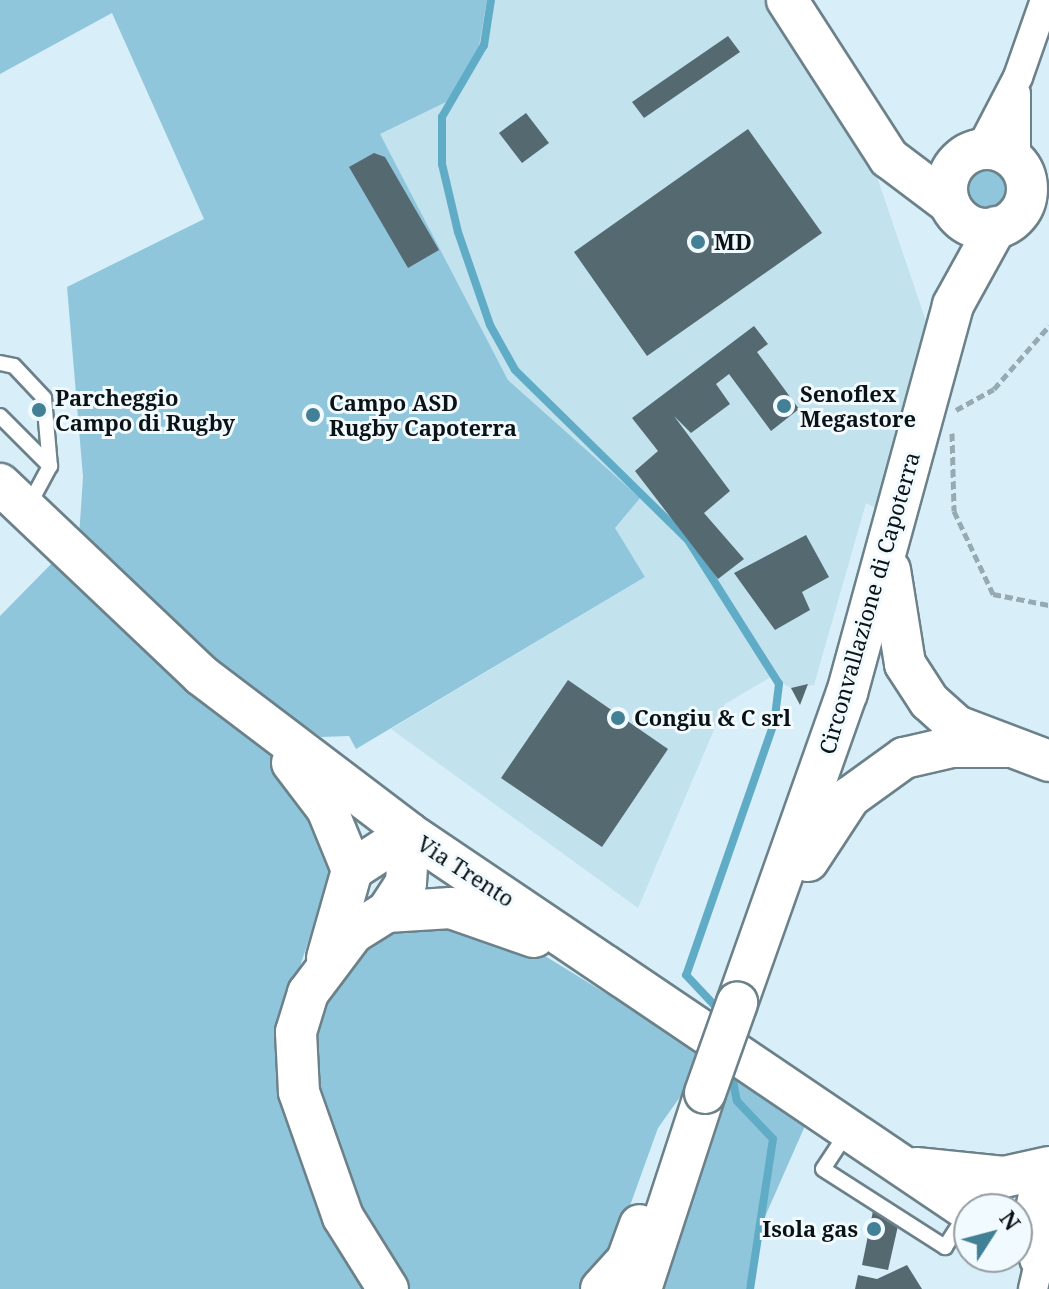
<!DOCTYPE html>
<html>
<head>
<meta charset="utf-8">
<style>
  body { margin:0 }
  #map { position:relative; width:1049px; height:1289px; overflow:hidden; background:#d8eff9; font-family:"Noto Serif",serif }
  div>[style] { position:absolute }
  .built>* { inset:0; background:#c2e2ee }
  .green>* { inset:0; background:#90c6db }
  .round { border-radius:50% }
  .stream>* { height:8px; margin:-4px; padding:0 4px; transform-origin:4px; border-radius:4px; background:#60acc7 }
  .building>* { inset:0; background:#556971 }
  .path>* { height:5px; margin-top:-2.5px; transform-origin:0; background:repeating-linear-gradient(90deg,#97aab2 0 8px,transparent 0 12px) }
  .roads { filter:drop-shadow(2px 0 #6c8189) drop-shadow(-2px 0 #6c8189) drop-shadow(0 2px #6c8189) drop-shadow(0 -2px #6c8189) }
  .lane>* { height:14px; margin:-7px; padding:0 7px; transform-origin:7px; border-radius:7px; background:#fff }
  .street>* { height:28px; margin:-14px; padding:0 14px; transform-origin:14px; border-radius:14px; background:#fff }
  .secondary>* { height:40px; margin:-20px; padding:0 20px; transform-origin:20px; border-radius:20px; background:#fff }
  .secondary>.ring { margin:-20px; padding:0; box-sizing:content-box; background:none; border:40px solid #fff; border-radius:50% }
  .bridges { filter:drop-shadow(2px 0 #6c8189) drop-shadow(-2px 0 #6c8189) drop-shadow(0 2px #6c8189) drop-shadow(0 -2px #6c8189) }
  .secondary-bridge>* { height:40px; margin:-20px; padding:0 20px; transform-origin:20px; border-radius:20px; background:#fff }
  .dots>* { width:22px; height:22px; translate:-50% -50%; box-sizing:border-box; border:4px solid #f1fafe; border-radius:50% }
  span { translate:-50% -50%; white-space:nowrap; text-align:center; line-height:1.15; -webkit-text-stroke:6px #f1fafe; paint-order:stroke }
  .poi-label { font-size:22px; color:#0a1215; font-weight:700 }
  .left { translate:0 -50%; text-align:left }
  .right { translate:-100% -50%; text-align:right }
  .street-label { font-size:22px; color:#0a1215 }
  .north { position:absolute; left:953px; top:1193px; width:80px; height:80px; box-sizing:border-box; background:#f1fafe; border:2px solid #959da1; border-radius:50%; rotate:54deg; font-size:22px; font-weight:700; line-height:32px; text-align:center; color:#0a1215 }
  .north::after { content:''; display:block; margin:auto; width:28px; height:36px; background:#428096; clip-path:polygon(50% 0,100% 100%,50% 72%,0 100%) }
</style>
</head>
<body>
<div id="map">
  <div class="built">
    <div style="clip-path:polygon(487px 0,766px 0,873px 165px,929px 330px,883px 512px,866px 503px,814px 685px,791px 688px,771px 677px,725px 704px,638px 908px,391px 729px,645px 577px,614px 528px,639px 498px,508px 380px,379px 133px,488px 12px)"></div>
  </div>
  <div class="green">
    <div style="clip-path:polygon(0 0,487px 0,478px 52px,446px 102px,380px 134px,508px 380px,640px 498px,615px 528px,645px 577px,356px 749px,349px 736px,321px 737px,228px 675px,79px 537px,83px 477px,67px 287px,204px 219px,112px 13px,0 74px)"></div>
    <div class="round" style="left:964px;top:166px;width:46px;height:46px"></div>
    <div style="clip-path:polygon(55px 560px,190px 693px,290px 771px,336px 857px,288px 1003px,329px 1222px,363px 1289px,0 1289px,0 616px)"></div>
    <div style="clip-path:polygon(422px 914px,519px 940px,615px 999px,651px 1012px,808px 1119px,760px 1228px,746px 1289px,659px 1289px,724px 1105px,690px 1083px,658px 1128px,614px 1250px,586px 1289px,410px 1289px,377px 1256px,320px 1090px,314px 1046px,319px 1007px,357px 943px)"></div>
  </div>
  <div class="stream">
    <div style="left:491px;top:0;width:46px;rotate:98.8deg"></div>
    <div style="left:484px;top:45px;width:83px;rotate:120.3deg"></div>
    <div style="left:442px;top:117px;width:47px;rotate:90deg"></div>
    <div style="left:442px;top:164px;width:70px;rotate:76.8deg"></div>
    <div style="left:458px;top:232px;width:98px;rotate:71deg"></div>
    <div style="left:490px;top:325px;width:51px;rotate:60.9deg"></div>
    <div style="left:515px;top:370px;width:243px;rotate:44.5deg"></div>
    <div style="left:688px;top:540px;width:170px;rotate:57.7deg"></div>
    <div style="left:779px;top:684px;width:39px;rotate:97deg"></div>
    <div style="left:774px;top:723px;width:267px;rotate:109.2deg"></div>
    <div style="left:686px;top:975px;width:48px;rotate:46.7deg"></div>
    <div style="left:732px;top:1076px;width:25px;rotate:79deg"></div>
    <div style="left:737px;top:1101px;width:52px;rotate:46.5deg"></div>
    <div style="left:773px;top:1139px;width:152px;rotate:98.7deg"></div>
  </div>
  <div class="building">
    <div style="clip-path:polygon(728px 36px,740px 52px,644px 118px,632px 102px)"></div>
    <div style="clip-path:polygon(526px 113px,549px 143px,522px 163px,499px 133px)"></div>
    <div style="clip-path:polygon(748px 129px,822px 233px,647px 356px,574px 252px)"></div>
    <div style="clip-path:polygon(374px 153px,385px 157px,439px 250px,408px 268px,349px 167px)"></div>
    <div style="clip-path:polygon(754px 326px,768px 344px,757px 352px,799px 409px,771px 431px,729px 374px,716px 384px,730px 404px,691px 433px,674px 416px,730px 491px,704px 513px,744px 559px,718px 579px,635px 471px,658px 451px,632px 418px)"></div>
    <div style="clip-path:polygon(806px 535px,829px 577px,802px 592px,810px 610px,775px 630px,734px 573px)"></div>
    <div style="clip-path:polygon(568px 680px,668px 749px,602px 847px,501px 778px)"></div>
    <div style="clip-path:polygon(808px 684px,800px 705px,791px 688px)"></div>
    <div style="clip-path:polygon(873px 1211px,900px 1217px,888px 1270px,862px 1265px)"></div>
    <div style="clip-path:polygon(907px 1265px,922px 1289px,855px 1289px,858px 1275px,877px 1279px)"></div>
  </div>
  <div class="path">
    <div style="left:956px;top:410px;width:43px;rotate:-28.9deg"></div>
    <div style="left:994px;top:389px;width:84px;rotate:-48.9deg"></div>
    <div style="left:952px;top:433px;width:78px;rotate:88.5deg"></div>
    <div style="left:954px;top:511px;width:92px;rotate:64.8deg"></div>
    <div style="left:993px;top:594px;width:57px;rotate:11.1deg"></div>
  </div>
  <div class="roads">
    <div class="lane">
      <div style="left:0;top:363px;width:14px;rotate:12deg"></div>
      <div style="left:14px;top:366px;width:44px;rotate:46.8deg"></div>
      <div style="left:44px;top:398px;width:68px;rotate:85deg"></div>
      <div style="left:50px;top:466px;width:44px;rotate:118.3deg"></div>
      <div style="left:0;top:416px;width:71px;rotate:45deg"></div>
      <div style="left:848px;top:1131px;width:45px;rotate:123.3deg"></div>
      <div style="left:823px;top:1169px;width:145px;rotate:32.6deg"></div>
      <div style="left:945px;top:1247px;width:40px;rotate:-57.1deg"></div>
    </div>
    <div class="street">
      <div style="left:980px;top:150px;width:82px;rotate:-62.5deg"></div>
      <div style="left:1018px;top:77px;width:82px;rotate:-70.7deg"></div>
      <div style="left:1016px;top:161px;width:67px;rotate:-90deg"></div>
      <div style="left:1033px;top:1289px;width:32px;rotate:-77deg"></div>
    </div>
    <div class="secondary">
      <div style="left:787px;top:0;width:188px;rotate:57.2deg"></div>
      <div style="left:889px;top:158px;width:76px;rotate:37deg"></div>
      <div class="ring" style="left:947px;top:149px;width:40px;height:40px"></div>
      <div style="left:0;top:484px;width:277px;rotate:43.5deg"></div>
      <div style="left:201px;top:675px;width:261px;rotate:37.2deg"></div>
      <div style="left:409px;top:833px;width:676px;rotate:34.02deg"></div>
      <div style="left:890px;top:570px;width:95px;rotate:80.9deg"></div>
      <div style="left:905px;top:664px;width:44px;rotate:57deg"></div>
      <div style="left:929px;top:701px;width:38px;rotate:42deg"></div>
      <div style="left:957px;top:726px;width:98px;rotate:20.8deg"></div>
      <div style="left:292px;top:763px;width:58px;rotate:52.7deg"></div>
      <div style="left:327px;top:809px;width:66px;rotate:67.7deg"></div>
      <div style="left:808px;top:861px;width:77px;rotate:-56.7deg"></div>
      <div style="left:850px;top:797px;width:67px;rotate:-35.8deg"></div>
      <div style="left:904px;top:758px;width:49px;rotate:-12.9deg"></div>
      <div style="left:952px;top:747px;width:57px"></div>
      <div style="left:387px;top:912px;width:35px;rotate:-57deg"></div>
      <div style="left:406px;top:883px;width:50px;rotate:-86.6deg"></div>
      <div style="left:327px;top:958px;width:91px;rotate:-74.1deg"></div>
      <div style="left:352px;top:870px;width:68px;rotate:-33deg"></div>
      <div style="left:737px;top:1003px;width:329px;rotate:-70.5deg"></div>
      <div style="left:847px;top:693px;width:402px;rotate:-74.7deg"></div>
      <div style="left:953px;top:305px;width:89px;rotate:-61.1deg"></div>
      <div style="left:916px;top:1168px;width:88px;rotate:5.8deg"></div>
      <div style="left:1004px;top:1177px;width:46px;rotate:-12.5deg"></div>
      <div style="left:1040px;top:1258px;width:35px;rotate:-102deg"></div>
      <div style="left:1033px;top:1224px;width:54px;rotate:-78.3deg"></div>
      <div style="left:388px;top:1289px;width:85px;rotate:-122deg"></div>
      <div style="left:343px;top:1217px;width:133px;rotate:-109.4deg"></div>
      <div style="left:299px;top:1092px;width:60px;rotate:-92.9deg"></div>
      <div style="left:296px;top:1032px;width:41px;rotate:-72.9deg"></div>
      <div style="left:308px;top:993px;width:75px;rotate:-53.1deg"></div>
      <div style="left:353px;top:933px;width:40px;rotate:-32deg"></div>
      <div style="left:387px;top:912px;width:64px;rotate:-3.6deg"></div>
      <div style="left:451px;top:908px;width:88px;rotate:19.3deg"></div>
      <div style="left:601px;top:1289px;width:39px;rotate:-48deg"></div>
      <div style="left:627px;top:1260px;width:37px;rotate:-70deg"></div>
      <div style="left:641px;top:1289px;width:206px;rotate:-71.9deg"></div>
    </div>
  </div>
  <div class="bridges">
    <div class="secondary-bridge">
      <div style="left:705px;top:1093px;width:96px;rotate:-70.4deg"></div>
    </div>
  </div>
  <div class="dots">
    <div style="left:698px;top:242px;background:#428096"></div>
    <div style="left:784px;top:406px;background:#428096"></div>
    <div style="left:39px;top:410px;background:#428096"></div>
    <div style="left:313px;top:415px;background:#428096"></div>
    <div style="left:618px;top:718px;background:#428096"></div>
    <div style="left:874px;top:1229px;background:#428096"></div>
  </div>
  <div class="poi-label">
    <span class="left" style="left:714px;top:242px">MD</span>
    <span class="left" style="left:800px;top:406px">Senoflex<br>Megastore</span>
    <span class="left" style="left:55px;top:410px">Parcheggio<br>Campo di Rugby</span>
    <span class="left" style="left:329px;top:415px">Campo ASD<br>Rugby Capoterra</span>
    <span class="left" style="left:634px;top:718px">Congiu &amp; C srl</span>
    <span class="right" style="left:858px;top:1229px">Isola gas</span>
  </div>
  <div class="street-label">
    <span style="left:869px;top:603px;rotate:-74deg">Circonvallazione di Capoterra</span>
    <span style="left:466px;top:871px;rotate:33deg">Via Trento</span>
  </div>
  <div class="north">N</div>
</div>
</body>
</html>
